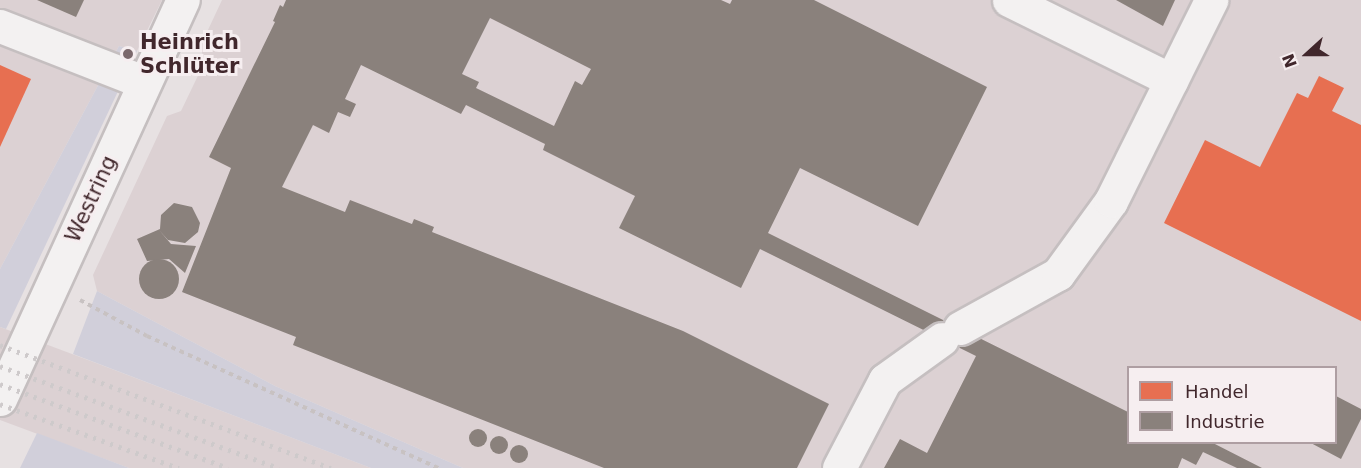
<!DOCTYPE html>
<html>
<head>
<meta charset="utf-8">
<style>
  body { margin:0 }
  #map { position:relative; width:1361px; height:468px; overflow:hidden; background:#e7e1e2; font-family:"DejaVu Sans",sans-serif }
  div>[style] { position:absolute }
  .built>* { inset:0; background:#dcd1d3 }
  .green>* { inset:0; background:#d1cfda }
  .shops>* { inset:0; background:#e76f51 }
  .industry>* { inset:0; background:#8a817c }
  .round { border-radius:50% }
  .path>* { height:4px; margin-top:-2px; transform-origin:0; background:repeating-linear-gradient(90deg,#c8c2c2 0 4.5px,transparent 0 9px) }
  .roads { filter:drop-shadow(2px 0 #c5bfc0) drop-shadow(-2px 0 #c5bfc0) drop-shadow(0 2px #c5bfc0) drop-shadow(0 -2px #c5bfc0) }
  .minor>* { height:33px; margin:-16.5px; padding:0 16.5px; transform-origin:16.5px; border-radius:16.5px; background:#f3f1f1 }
  .rail>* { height:4.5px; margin-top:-2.25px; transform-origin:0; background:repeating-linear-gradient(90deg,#cecacb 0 3px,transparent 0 9px) }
  .dots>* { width:16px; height:16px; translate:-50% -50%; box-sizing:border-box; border:3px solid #f6eef0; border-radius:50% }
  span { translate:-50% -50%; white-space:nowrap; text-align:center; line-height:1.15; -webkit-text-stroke:6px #f6eef0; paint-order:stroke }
  .poi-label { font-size:21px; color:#41272c; font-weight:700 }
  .left { translate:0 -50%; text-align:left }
  .street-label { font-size:21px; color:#41272c }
  .legend { position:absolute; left:1127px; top:366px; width:210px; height:78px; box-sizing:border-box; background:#f6eef0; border:2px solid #ae9ea2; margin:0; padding:8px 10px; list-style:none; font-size:18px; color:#41272c }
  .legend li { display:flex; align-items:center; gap:12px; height:30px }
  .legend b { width:30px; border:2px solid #ae9ea2 }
  .north { position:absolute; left:1277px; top:24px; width:60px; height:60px; -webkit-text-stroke:4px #f6eef0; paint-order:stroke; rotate:249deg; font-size:16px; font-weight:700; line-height:24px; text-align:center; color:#41272c }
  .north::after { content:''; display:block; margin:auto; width:21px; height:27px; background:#41272c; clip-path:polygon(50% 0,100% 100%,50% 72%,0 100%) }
</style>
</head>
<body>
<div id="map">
  <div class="built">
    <div style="clip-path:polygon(0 0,162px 0,137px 51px,119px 46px,0 269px)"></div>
    <div style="clip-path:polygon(evenodd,222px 0,1361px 0,1361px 468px,463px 468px,275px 386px,97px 291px,93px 275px,167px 116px,181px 111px,205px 61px,200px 47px,222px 0,1128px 368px,1336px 368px,1336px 442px,1128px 442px,1128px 368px)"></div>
    <div style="clip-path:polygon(0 327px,96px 363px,371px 468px,129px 468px,0 420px)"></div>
  </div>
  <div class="green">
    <div style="clip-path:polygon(119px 46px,137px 51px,6px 329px,0 327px,0 269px)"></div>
    <div style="clip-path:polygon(97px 291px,275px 386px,463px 468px,371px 468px,73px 354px)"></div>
    <div style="clip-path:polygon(37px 433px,66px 444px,129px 468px,20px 468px)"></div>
  </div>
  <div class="shops">
    <div style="clip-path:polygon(0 65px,31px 79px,0 147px)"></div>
    <div style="clip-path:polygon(1319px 76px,1344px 88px,1332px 111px,1361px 125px,1361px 321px,1164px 223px,1205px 140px,1260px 167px,1297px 93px,1308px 98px)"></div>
  </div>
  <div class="industry">
    <div style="clip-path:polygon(37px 0,84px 0,76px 17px)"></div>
    <div style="clip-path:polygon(evenodd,286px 0,721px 0,730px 4px,732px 0,814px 0,987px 87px,918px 226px,800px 168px,768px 233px,1128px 412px,1128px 442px,1211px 442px,1262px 468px,1237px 468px,1203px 452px,1196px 465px,1182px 458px,1178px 468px,884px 468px,900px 439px,927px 453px,976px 356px,760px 249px,741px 288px,619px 228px,635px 196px,543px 150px,545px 144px,466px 105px,461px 114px,361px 65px,345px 99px,356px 104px,350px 117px,338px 112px,329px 133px,313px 125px,282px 187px,345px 212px,350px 200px,412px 224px,414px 219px,434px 227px,432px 232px,683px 331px,829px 404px,797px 468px,604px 468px,293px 345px,296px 337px,182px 292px,231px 168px,209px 157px,275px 22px,273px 21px,280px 5px,283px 7px,286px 0,490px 18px,591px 69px,582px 85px,575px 81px,554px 126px,476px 88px,479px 82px,462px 74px,490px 18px)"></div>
    <div style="clip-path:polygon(1116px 0,1175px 0,1163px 26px)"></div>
    <div style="clip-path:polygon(174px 203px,192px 207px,200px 223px,198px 232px,185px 243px,168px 240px,159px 230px,171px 244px,196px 246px,185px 273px,169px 259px,147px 261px,137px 239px,160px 229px,161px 215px)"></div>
    <div class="round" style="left:139px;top:259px;width:40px;height:40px"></div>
    <div style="clip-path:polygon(1336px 396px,1361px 409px,1361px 419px,1341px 459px,1309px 442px,1336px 442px)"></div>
    <div class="round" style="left:469px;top:429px;width:18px;height:18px"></div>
    <div class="round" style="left:490px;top:436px;width:18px;height:18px"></div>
    <div class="round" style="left:510px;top:445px;width:18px;height:18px"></div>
  </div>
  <div class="path">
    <div style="left:80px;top:300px;width:76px;rotate:28.2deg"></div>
    <div style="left:147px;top:336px;width:320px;rotate:24.4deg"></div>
  </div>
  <div class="roads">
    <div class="minor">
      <div style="left:1009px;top:0;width:181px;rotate:26.3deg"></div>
      <div style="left:0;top:26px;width:155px;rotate:21.3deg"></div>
      <div style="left:960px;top:328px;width:112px;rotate:-28.9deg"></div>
      <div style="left:1058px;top:274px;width:90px;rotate:-54deg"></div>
      <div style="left:1111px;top:201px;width:225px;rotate:-63.5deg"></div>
      <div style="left:0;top:399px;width:439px;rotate:-65.4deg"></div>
      <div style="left:839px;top:468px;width:99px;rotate:-62.4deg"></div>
      <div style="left:885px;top:380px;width:70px;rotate:-35.7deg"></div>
    </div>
  </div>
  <div class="rail">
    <div style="left:0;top:345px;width:353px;rotate:20.4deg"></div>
    <div style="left:0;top:366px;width:297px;rotate:20.1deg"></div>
    <div style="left:0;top:384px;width:243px;rotate:20.2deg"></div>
    <div style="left:0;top:404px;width:190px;rotate:19.7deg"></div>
  </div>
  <div class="dots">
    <div style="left:128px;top:54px;background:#7b686c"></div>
  </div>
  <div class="poi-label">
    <span class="left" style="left:140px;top:54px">Heinrich<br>Schlüter</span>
  </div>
  <div class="street-label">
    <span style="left:91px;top:199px;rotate:-65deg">Westring</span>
  </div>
  <ul class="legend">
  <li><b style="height:16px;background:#e76f51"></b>Handel</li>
  <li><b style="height:16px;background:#8a817c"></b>Industrie</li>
  </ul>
  <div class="north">N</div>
</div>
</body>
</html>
